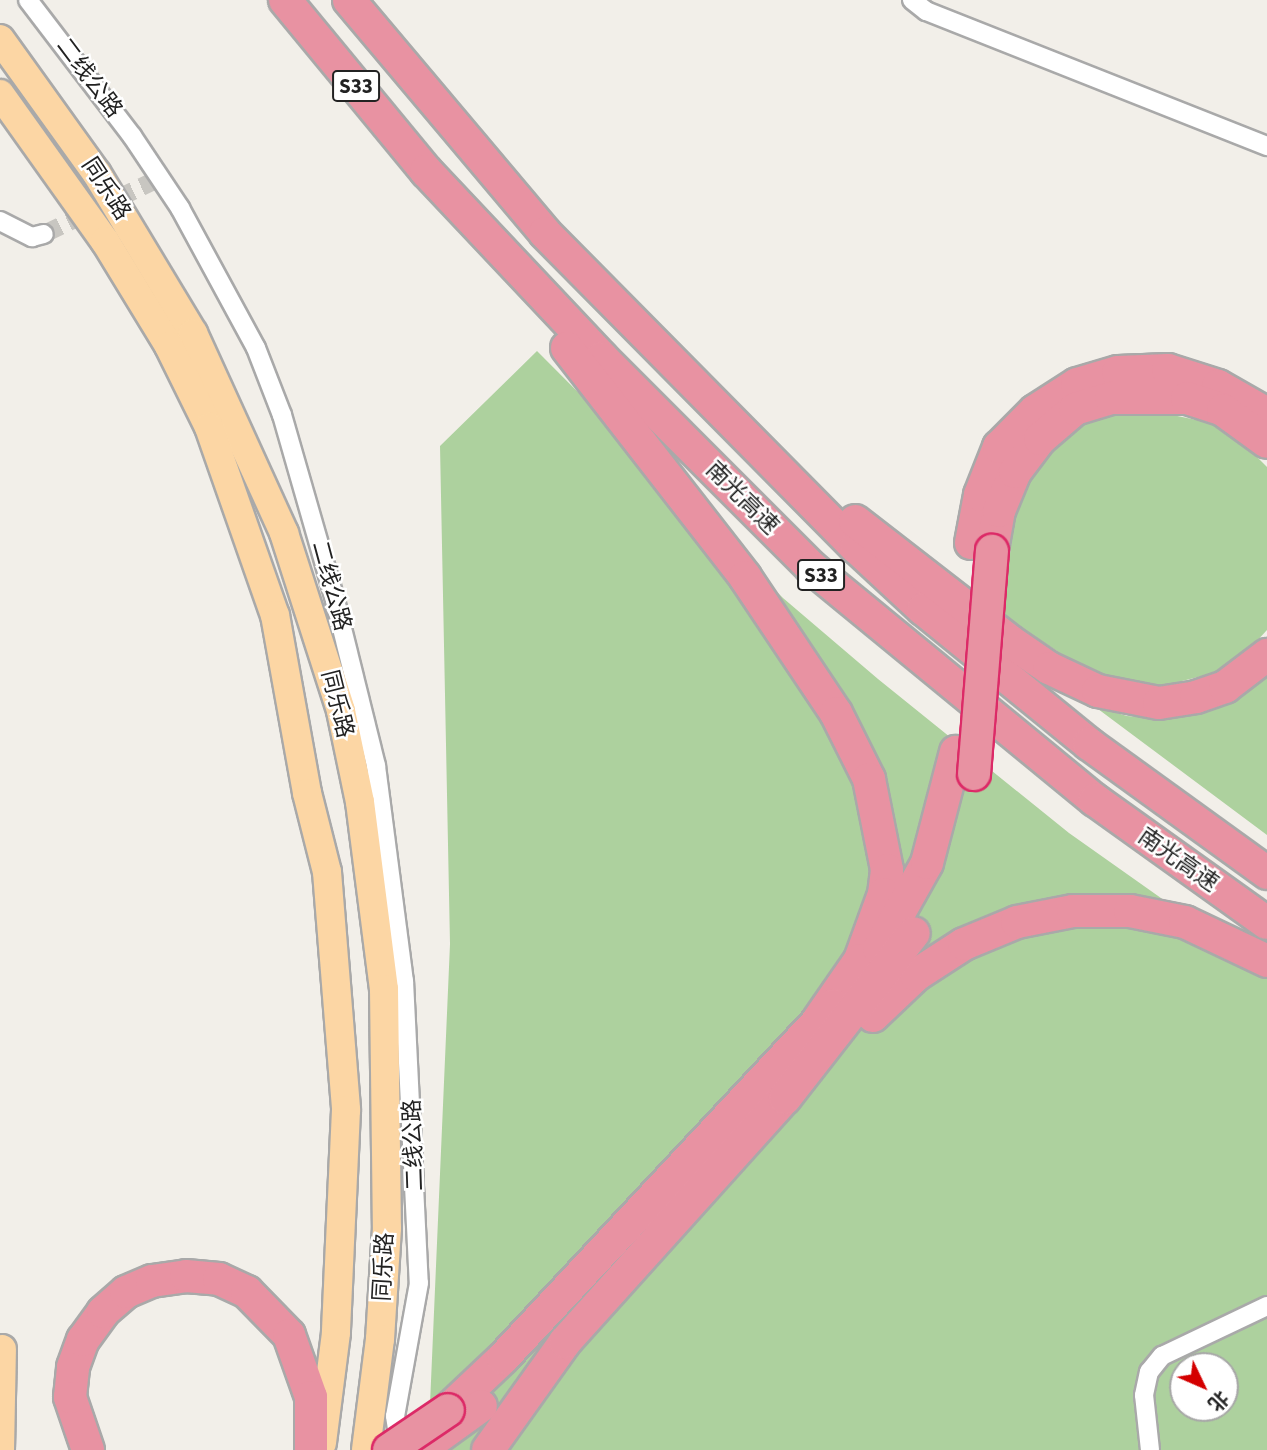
<!DOCTYPE html>
<html>
<head>
<meta charset="utf-8">
<style>
  body { margin:0 }
  #map { position:relative; width:1267px; height:1450px; overflow:hidden; background:#f2efe9; font-family:"Source Sans 3","Noto Sans SC",sans-serif }
  div>[style] { position:absolute }
  .forest>* { inset:0; background:#add19e }
  .street-tunnel>* { height:18px; margin-top:-9px; transform-origin:0; background:repeating-linear-gradient(90deg,#c8c6c1 0 18px,transparent 0 27px) }
  .roads { filter:drop-shadow(2px 0 #a9a9a9) drop-shadow(-2px 0 #a9a9a9) drop-shadow(0 2px #a9a9a9) drop-shadow(0 -2px #a9a9a9) }
  .street>* { height:18px; margin:-9px; padding:0 9px; transform-origin:9px; border-radius:9px; background:#fff }
  .primary>* { height:28px; margin:-14px; padding:0 14px; transform-origin:14px; border-radius:14px; background:#fcd6a4 }
  .highway>* { height:32px; margin:-16px; padding:0 16px; transform-origin:16px; border-radius:16px; background:#e892a2 }
  .bridges { filter:drop-shadow(2px 0 #dc2a67) drop-shadow(-2px 0 #dc2a67) drop-shadow(0 2px #dc2a67) drop-shadow(0 -2px #dc2a67) }
  .highway-bridge>* { height:32px; margin:-16px; padding:0 16px; transform-origin:16px; border-radius:16px; background:#e892a2 }
  span { translate:-50% -50%; white-space:nowrap; text-align:center; line-height:1.15; -webkit-text-stroke:5px #fff; paint-order:stroke }
  .shield-label span { padding:2px 5px; background:#fff; border:2px solid; border-radius:5px; -webkit-text-stroke-width:0 }
  .shield-label { font-size:21px; color:#222; font-weight:700 }
  .street-label { font-size:23px; color:#222 }
  .north { position:absolute; left:1169px; top:1352px; width:70px; height:70px; box-sizing:border-box; background:#fff; border:2px solid #a7a7a7; border-radius:50%; rotate:134deg; font-size:19px; font-weight:700; line-height:28px; text-align:center; color:#222 }
  .north::after { content:''; display:block; margin:auto; width:24px; height:32px; background:#d40000; clip-path:polygon(50% 0,100% 100%,50% 72%,0 100%) }
</style>
</head>
<body>
<div id="map">
  <div class="forest">
    <div style="clip-path:polygon(evenodd,537px 351px,783px 598px,878px 679px,1069px 833px,1267px 973px,1267px 1450px,428px 1450px,450px 944px,440px 446px,537px 351px,1183px 1366px,1225px 1366px,1225px 1408px,1183px 1408px,1183px 1366px)"></div>
    <div style="clip-path:polygon(1158px 412px,1216px 424px,1237px 437px,1267px 467px,1267px 630px,1242px 657px,1218px 672px,1158px 687px,1086px 670px,1002px 615px,1015px 515px,1029px 480px,1051px 450px,1083px 424px,1114px 414px)"></div>
    <div style="clip-path:polygon(1267px 677px,1267px 835px,1094px 706px,1127px 716px,1161px 719px,1195px 714px,1228px 703px)"></div>
  </div>
  <div class="street-tunnel">
    <div style="left:44px;top:234px;width:129px;rotate:-25.8deg"></div>
  </div>
  <div class="roads">
    <div class="street">
      <div style="left:28px;top:0;width:171px;rotate:52.6deg"></div>
      <div style="left:132px;top:136px;width:87px;rotate:56.3deg"></div>
      <div style="left:180px;top:208px;width:159px;rotate:61.5deg"></div>
      <div style="left:256px;top:348px;width:72px;rotate:68.8deg"></div>
      <div style="left:282px;top:415px;width:192px;rotate:74deg"></div>
      <div style="left:335px;top:600px;width:171px;rotate:76.1deg"></div>
      <div style="left:376px;top:766px;width:217px;rotate:82.6deg"></div>
      <div style="left:404px;top:981px;width:302px;rotate:87.2deg"></div>
      <div style="left:419px;top:1283px;width:135px;rotate:100.2deg"></div>
      <div style="left:395px;top:1416px;width:31px;rotate:81deg"></div>
      <div style="left:912px;top:0;width:18px;rotate:38deg"></div>
      <div style="left:926px;top:11px;width:367px;rotate:21.6deg"></div>
      <div style="left:0;top:221px;width:36px;rotate:27deg"></div>
      <div style="left:32px;top:237px;width:12px;rotate:-14deg"></div>
      <div style="left:1150px;top:1450px;width:55px;rotate:-96.2deg"></div>
      <div style="left:1144px;top:1395px;width:24px;rotate:-78deg"></div>
      <div style="left:1149px;top:1372px;width:21px;rotate:-51deg"></div>
      <div style="left:1162px;top:1356px;width:116px;rotate:-25.5deg"></div>
    </div>
    <div class="primary">
      <div style="left:0;top:39px;width:166px;rotate:54.3deg"></div>
      <div style="left:97px;top:174px;width:186px;rotate:58.9deg"></div>
      <div style="left:193px;top:333px;width:220px;rotate:65.5deg"></div>
      <div style="left:284px;top:533px;width:187px;rotate:72.2deg"></div>
      <div style="left:341px;top:711px;width:93px;rotate:78.2deg"></div>
      <div style="left:360px;top:802px;width:189px;rotate:82.7deg"></div>
      <div style="left:384px;top:989px;width:239px;rotate:89.3deg"></div>
      <div style="left:387px;top:1228px;width:111px;rotate:93.6deg"></div>
      <div style="left:380px;top:1339px;width:112px;rotate:97.2deg"></div>
      <div style="left:0;top:94px;width:181px;rotate:54.5deg"></div>
      <div style="left:105px;top:241px;width:123px;rotate:58.6deg"></div>
      <div style="left:169px;top:346px;width:90px;rotate:63.7deg"></div>
      <div style="left:209px;top:427px;width:199px;rotate:70.7deg"></div>
      <div style="left:275px;top:615px;width:181px;rotate:79.8deg"></div>
      <div style="left:307px;top:793px;width:81px;rotate:75.8deg"></div>
      <div style="left:327px;top:872px;width:239px;rotate:85.4deg"></div>
      <div style="left:346px;top:1110px;width:223px;rotate:92.6deg"></div>
      <div style="left:336px;top:1333px;width:111px;rotate:97.3deg"></div>
      <div style="left:0;top:1450px;width:101px;rotate:-88.9deg"></div>
    </div>
    <div class="highway">
      <div style="left:285px;top:0;width:222px;rotate:50.5deg"></div>
      <div style="left:426px;top:171px;width:257px;rotate:46.7deg"></div>
      <div style="left:602px;top:358px;width:296px;rotate:45deg"></div>
      <div style="left:811px;top:567px;width:367px;rotate:39.4deg"></div>
      <div style="left:1095px;top:800px;width:211px;rotate:35.6deg"></div>
      <div style="left:349px;top:0;width:304px;rotate:49.9deg"></div>
      <div style="left:545px;top:233px;width:442px;rotate:45.3deg"></div>
      <div style="left:856px;top:547px;width:91px;rotate:42.8deg"></div>
      <div style="left:923px;top:609px;width:214px;rotate:39.1deg"></div>
      <div style="left:1089px;top:744px;width:220px;rotate:35.9deg"></div>
      <div style="left:567px;top:348px;width:290px;rotate:52.1deg"></div>
      <div style="left:745px;top:577px;width:164px;rotate:56.2deg"></div>
      <div style="left:836px;top:713px;width:74px;rotate:63.4deg"></div>
      <div style="left:869px;top:779px;width:93px;rotate:78.8deg"></div>
      <div style="left:887px;top:870px;width:24px;rotate:97deg"></div>
      <div style="left:884px;top:894px;width:70px;rotate:110deg"></div>
      <div style="left:860px;top:960px;width:72px;rotate:124.8deg"></div>
      <div style="left:855px;top:521px;width:197px;rotate:37.8deg"></div>
      <div style="left:1011px;top:642px;width:46px;rotate:34.4deg"></div>
      <div style="left:1049px;top:668px;width:54px;rotate:25.1deg"></div>
      <div style="left:1098px;top:691px;width:62px;rotate:11.1deg"></div>
      <div style="left:1159px;top:703px;width:37px;rotate:-9deg"></div>
      <div style="left:1196px;top:697px;width:31px;rotate:-19deg"></div>
      <div style="left:1225px;top:687px;width:53px;rotate:-37.3deg"></div>
      <div style="left:971px;top:543px;width:49px;rotate:-79.4deg"></div>
      <div style="left:980px;top:495px;width:52px;rotate:-68.4deg"></div>
      <div style="left:999px;top:447px;width:51px;rotate:-45deg"></div>
      <div style="left:1035px;top:411px;width:50px;rotate:-32.7deg"></div>
      <div style="left:1077px;top:384px;width:43px;rotate:-16.3deg"></div>
      <div style="left:1118px;top:372px;width:50px;rotate:-2.3deg"></div>
      <div style="left:1168px;top:370px;width:52px;rotate:17.7deg"></div>
      <div style="left:1218px;top:386px;width:56px;rotate:29.7deg"></div>
      <div style="left:992px;top:550px;width:40px;rotate:-80deg"></div>
      <div style="left:999px;top:511px;width:42px;rotate:-67.7deg"></div>
      <div style="left:1015px;top:472px;width:41px;rotate:-52.9deg"></div>
      <div style="left:1040px;top:439px;width:46px;rotate:-40.6deg"></div>
      <div style="left:1075px;top:409px;width:38px;rotate:-17deg"></div>
      <div style="left:1111px;top:398px;width:76px"></div>
      <div style="left:1187px;top:398px;width:38px;rotate:18deg"></div>
      <div style="left:1223px;top:410px;width:54px;rotate:36deg"></div>
      <div style="left:879px;top:949px;width:98px;rotate:-60.8deg"></div>
      <div style="left:927px;top:863px;width:115px;rotate:-75.4deg"></div>
      <div style="left:873px;top:1016px;width:59px;rotate:-43.6deg"></div>
      <div style="left:916px;top:975px;width:57px;rotate:-32.9deg"></div>
      <div style="left:964px;top:944px;width:57px;rotate:-22.5deg"></div>
      <div style="left:1017px;top:922px;width:57px;rotate:-11.1deg"></div>
      <div style="left:1073px;top:911px;width:57px"></div>
      <div style="left:1130px;top:911px;width:56px;rotate:11.3deg"></div>
      <div style="left:1185px;top:922px;width:91px;rotate:25.4deg"></div>
      <div style="left:448px;top:1410px;width:76px;rotate:-43.4deg"></div>
      <div style="left:503px;top:1358px;width:483px;rotate:-46.9deg"></div>
      <div style="left:88px;top:1450px;width:56px;rotate:-108.8deg"></div>
      <div style="left:70px;top:1397px;width:30px;rotate:-84deg"></div>
      <div style="left:73px;top:1367px;width:29px;rotate:-70deg"></div>
      <div style="left:83px;top:1340px;width:34px;rotate:-54deg"></div>
      <div style="left:103px;top:1312px;width:30px;rotate:-41deg"></div>
      <div style="left:126px;top:1292px;width:28px;rotate:-23deg"></div>
      <div style="left:152px;top:1281px;width:34px;rotate:-8deg"></div>
      <div style="left:186px;top:1276px;width:33px;rotate:5deg"></div>
      <div style="left:219px;top:1279px;width:31px;rotate:25deg"></div>
      <div style="left:247px;top:1292px;width:60px;rotate:45.7deg"></div>
      <div style="left:289px;top:1335px;width:66px;rotate:70.5deg"></div>
      <div style="left:311px;top:1397px;width:53px;rotate:90deg"></div>
      <div style="left:420px;top:1450px;width:75px;rotate:-35.8deg"></div>
      <div style="left:488px;top:1450px;width:133px;rotate:-54.5deg"></div>
      <div style="left:565px;top:1342px;width:329px;rotate:-48deg"></div>
      <div style="left:785px;top:1098px;width:209px;rotate:-52deg"></div>
    </div>
  </div>
  <div class="bridges">
    <div class="highway-bridge">
      <div style="left:974px;top:774px;width:224px;rotate:-85.4deg"></div>
      <div style="left:389px;top:1450px;width:71px;rotate:-34.1deg"></div>
    </div>
  </div>
  <div class="shield-label">
    <span style="left:356px;top:86px">S33</span>
    <span style="left:821px;top:575px">S33</span>
  </div>
  <div class="street-label">
    <span style="left:89px;top:78px;rotate:53deg">二线公路</span>
    <span style="left:106px;top:189px;rotate:57deg">同乐路</span>
    <span style="left:742px;top:498px;rotate:45deg">南光高速</span>
    <span style="left:331px;top:586px;rotate:75deg">二线公路</span>
    <span style="left:337px;top:704px;rotate:76deg">同乐路</span>
    <span style="left:1178px;top:860px;rotate:35deg">南光高速</span>
    <span style="left:414px;top:1145px;rotate:-92deg">二线公路</span>
    <span style="left:384px;top:1267px;rotate:-87deg">同乐路</span>
  </div>
  <div class="north">北</div>
</div>
</body>
</html>
